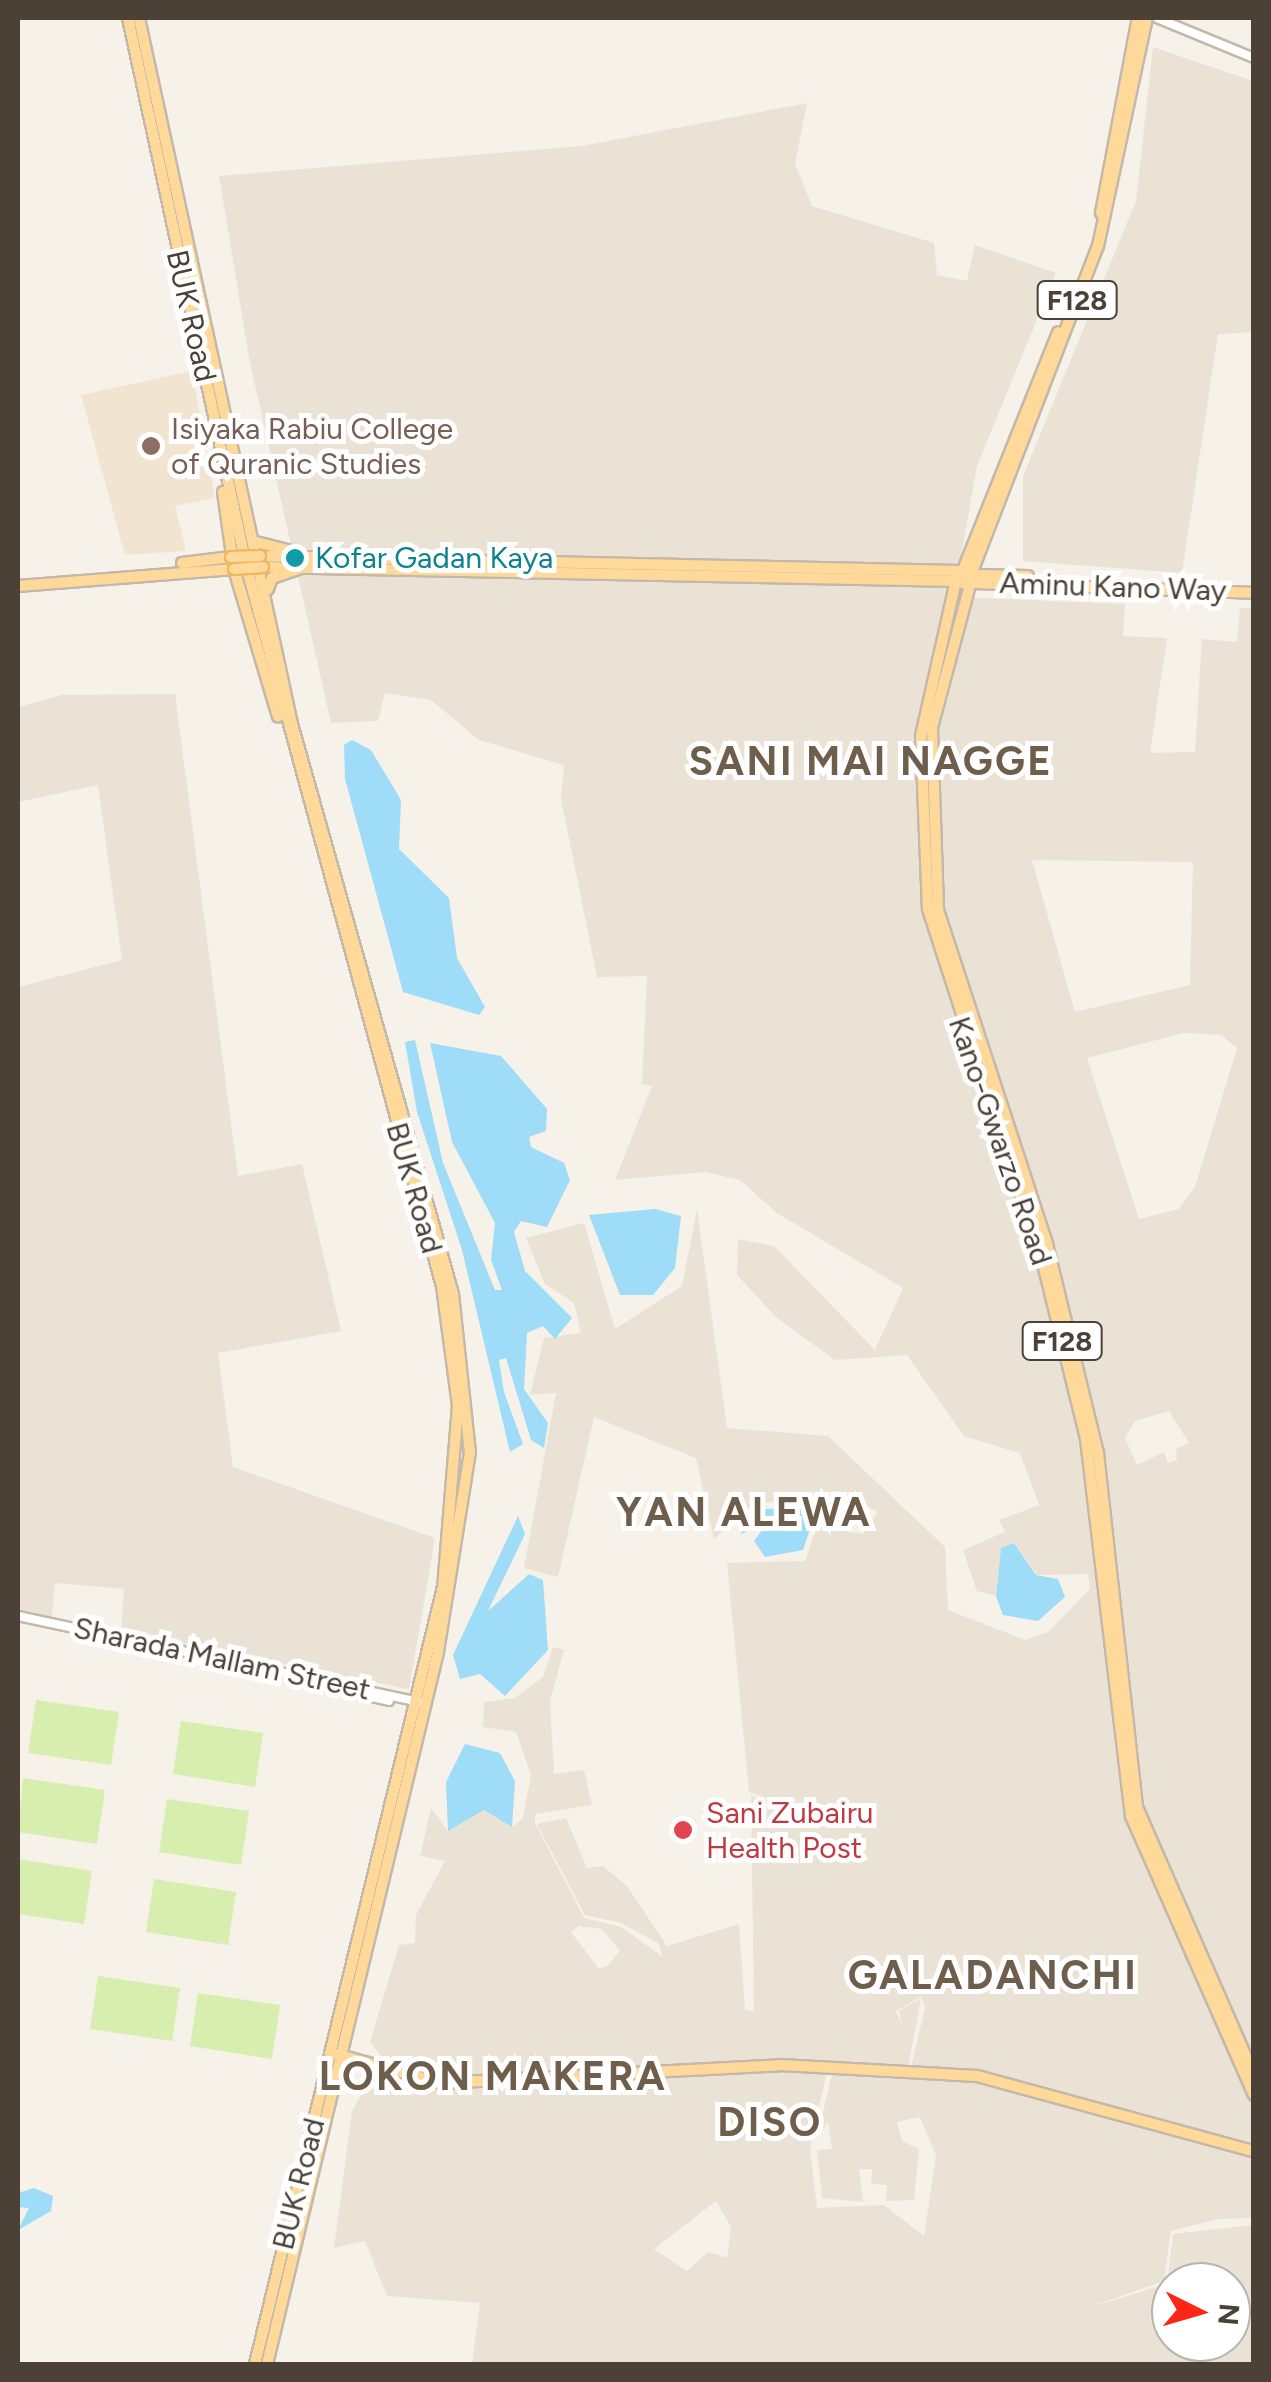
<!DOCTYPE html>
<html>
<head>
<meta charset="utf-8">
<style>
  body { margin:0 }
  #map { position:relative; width:1271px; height:2382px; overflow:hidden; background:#f6f1e9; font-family:Figtree,sans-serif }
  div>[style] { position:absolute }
  .residential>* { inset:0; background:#ebe2d6 }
  .education>* { inset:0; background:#f1e5d1 }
  .green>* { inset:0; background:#d7eeae }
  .water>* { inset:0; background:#9fdcf8 }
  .roads { filter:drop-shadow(2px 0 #c3b8aa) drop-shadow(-2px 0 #c3b8aa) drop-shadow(0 2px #c3b8aa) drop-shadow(0 -2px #c3b8aa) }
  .minor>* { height:8px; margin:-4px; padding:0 4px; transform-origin:4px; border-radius:4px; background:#fff }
  .major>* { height:10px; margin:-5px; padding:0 5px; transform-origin:5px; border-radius:5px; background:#ffd999 }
  .bridges { filter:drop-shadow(2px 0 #f1b75c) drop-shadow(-2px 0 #f1b75c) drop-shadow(0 2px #f1b75c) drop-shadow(0 -2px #f1b75c) }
  .major-bridge>* { height:10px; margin:-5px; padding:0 5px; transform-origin:5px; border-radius:5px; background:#ffd999 }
  .dots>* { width:28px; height:28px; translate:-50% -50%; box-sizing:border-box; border:5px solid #fff; border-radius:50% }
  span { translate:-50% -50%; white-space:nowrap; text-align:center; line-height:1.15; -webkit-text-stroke:10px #fff; paint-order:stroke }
  .shield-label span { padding:2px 8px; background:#fff; border:2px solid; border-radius:8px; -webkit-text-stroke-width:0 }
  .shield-label { font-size:28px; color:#4b4136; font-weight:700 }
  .street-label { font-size:30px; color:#4b4136 }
  .education-label { font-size:30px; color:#785e54 }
  .left { translate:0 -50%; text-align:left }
  .culture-label { font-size:30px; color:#0d838f }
  .health-label { font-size:30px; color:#be3a42 }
  .district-label { font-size:40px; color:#6f5e4c; font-weight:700; letter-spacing:2.5px }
  .frame { position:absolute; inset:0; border:20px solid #4b4136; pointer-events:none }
  .north { position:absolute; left:1151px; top:2262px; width:100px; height:100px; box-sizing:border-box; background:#fff; border:2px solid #b7b3af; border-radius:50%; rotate:95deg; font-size:28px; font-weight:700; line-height:40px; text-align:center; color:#4b4136 }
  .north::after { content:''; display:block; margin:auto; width:35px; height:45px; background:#ff2517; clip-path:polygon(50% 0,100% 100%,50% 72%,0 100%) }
</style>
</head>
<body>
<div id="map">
  <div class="residential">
    <div style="clip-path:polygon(1153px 47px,1253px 81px,1253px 332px,1218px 334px,1182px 573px,1023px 561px,1023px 476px,1136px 201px)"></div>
    <div style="clip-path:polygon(evenodd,807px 103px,795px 164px,812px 206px,934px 243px,937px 275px,967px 281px,975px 245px,1056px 273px,977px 466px,954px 597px,1125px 604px,1123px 636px,1167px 638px,1150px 753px,1195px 752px,1202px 639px,1237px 642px,1240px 608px,1253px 608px,1253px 2218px,1219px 2219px,1171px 2231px,1164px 2281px,1084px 2309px,1167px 2284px,1173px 2234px,1253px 2225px,1253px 2364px,472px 2364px,480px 2303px,387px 2296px,365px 2241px,334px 2248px,352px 2111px,383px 2058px,370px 2042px,399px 1945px,415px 1943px,416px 1915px,445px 1861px,420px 1856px,431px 1808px,448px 1831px,484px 1810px,512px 1827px,523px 1818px,531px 1775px,516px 1732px,483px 1727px,484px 1702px,515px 1698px,543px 1677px,553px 1647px,564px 1650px,550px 1701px,554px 1774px,584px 1770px,592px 1805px,535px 1814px,535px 1823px,584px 1918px,621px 1927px,663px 1957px,658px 1943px,621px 1923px,585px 1915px,537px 1824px,566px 1818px,587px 1868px,603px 1866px,627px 1886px,667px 1946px,739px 1924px,745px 2010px,754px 2012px,751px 1796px,778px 1802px,749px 1792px,727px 1563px,805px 1561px,817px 1526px,863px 1534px,878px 1512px,838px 1491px,804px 1494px,749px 1507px,714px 1539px,696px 1458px,594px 1417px,558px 1577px,524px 1568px,556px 1393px,530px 1395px,544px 1338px,581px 1333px,574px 1303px,545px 1284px,526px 1238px,584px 1223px,615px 1329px,682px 1286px,697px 1209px,727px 1428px,828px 1436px,945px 1547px,948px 1610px,1025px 1640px,1048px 1632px,1090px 1589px,1088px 1574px,1037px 1575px,1014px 1543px,1001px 1548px,996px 1596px,977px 1591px,963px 1550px,1005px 1532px,999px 1520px,1039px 1505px,1020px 1453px,964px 1436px,907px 1355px,835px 1360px,777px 1318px,737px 1275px,738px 1239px,774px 1246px,875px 1350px,903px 1288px,777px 1213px,740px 1180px,705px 1172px,615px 1180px,652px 1086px,642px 1084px,647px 976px,597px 977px,561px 799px,564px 765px,479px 740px,431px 700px,385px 693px,378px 721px,331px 723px,249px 358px,219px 176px,582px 146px,807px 103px,1032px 860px,1193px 862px,1190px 985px,1075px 1012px,1032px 860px,807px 103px,1184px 1033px,1221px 1035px,1237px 1048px,1195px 1187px,1179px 1209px,1139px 1219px,1087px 1058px,1184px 1033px,807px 103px,1169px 1411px,1189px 1443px,1176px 1449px,1177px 1460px,1168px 1463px,1164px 1452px,1137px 1465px,1125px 1438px,1135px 1421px,1169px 1411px,807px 103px,579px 1926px,602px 1929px,620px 1951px,608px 1965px,599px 1969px,571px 1932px,579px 1926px,807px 103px,922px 1996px,925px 2008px,910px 2071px,833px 2069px,818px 2135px,828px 2122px,832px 2149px,817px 2150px,822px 2198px,863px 2202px,859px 2169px,872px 2169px,871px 2184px,887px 2185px,886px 2201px,914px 2200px,919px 2149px,902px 2141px,897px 2122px,920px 2117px,936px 2156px,924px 2236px,884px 2205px,817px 2208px,810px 2148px,829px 2061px,908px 2068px,921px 1998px,899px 2011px,902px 2026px,896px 2011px,922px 1996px,807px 103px,716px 2201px,731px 2227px,727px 2258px,708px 2252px,687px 2271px,654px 2249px,716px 2201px,807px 103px,1171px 2282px,1231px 2282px,1231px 2342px,1171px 2342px,1171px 2282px)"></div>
    <div style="clip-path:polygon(175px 694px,238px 1176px,302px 1164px,341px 1331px,218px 1353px,233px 1467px,435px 1538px,409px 1689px,121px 1632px,124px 1589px,55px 1583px,51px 1626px,18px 1620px,18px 987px,122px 960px,98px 785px,18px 802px,18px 707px,62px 695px)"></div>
  </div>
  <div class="education">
    <div style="clip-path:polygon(192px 371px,215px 498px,175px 506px,186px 551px,125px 555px,81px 395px)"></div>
  </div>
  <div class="green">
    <div style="clip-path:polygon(36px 1700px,119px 1712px,111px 1765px,28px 1753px)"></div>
    <div style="clip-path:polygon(181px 1721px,263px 1733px,255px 1787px,173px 1774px)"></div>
    <div style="clip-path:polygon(23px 1778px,105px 1790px,97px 1844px,18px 1832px)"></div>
    <div style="clip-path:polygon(167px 1799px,249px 1811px,241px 1865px,159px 1852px)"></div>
    <div style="clip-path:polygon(18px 1859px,92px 1871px,84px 1924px,18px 1914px)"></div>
    <div style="clip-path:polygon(154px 1879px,236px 1892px,228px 1945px,146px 1932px)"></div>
    <div style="clip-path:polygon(98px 1976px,180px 1988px,172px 2041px,90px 2029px)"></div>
    <div style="clip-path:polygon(198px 1993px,280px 2005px,272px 2059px,190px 2046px)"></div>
  </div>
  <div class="water">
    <div style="clip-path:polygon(352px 740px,371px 750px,401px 800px,399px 849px,449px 898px,457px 958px,485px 1007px,479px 1015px,403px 992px,345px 779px,344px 745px)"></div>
    <div style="clip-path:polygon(415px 1040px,443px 1163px,495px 1290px,502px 1290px,491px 1260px,495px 1223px,452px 1142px,430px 1043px,501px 1056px,547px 1109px,546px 1131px,529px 1137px,531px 1147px,564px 1163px,570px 1180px,547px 1227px,521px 1221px,514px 1232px,525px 1271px,572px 1318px,555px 1339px,543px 1326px,527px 1333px,524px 1389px,548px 1423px,544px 1448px,531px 1440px,506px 1358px,499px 1360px,504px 1392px,523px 1444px,510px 1452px,462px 1250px,417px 1112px,405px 1042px)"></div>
    <div style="clip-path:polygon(655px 1209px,681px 1216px,675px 1268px,653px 1295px,620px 1295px,589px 1215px)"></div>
    <div style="clip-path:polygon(817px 1508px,803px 1550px,765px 1557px,754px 1541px,773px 1515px,740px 1535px,758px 1509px)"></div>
    <div style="clip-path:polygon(518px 1516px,525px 1534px,488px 1611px,529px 1574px,543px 1580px,548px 1650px,505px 1696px,480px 1674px,460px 1679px,453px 1655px)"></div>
    <div style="clip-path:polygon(1014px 1543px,1036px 1575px,1058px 1579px,1065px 1597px,1038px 1621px,1003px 1615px,996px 1596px,1001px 1548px)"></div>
    <div style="clip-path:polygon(465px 1744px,500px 1753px,515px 1781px,512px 1827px,484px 1810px,448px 1831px,446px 1782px)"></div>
    <div style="clip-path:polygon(34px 2188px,53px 2196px,51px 2211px,18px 2230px,29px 2208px,18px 2207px,18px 2193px)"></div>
  </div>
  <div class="roads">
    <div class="minor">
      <div style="left:1157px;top:18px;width:105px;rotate:22.4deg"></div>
      <div style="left:18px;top:1616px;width:410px;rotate:12.1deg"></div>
      <div style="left:305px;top:1682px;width:86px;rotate:12.7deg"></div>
    </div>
    <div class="major">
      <div style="left:128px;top:18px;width:564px;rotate:77.81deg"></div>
      <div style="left:247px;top:569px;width:743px;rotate:74.79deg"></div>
      <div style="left:442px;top:1286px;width:121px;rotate:82.4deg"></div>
      <div style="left:458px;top:1406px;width:182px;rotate:94.7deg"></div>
      <div style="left:443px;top:1587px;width:799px;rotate:103.6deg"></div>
      <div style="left:139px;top:18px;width:722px;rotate:77.77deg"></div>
      <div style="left:292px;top:724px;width:592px;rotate:74.23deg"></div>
      <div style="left:453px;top:1294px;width:159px;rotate:83.9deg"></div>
      <div style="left:470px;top:1452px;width:203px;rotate:99.1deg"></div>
      <div style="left:438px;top:1652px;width:732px;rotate:103.5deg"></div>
      <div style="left:1101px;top:213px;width:198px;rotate:-79.3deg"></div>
      <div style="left:223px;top:492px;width:78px;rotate:81.9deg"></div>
      <div style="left:234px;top:569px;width:154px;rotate:73.4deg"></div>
      <div style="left:256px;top:542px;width:33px;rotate:14deg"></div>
      <div style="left:260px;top:556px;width:700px;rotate:1.23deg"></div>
      <div style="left:182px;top:563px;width:49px;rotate:-7deg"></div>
      <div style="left:263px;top:567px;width:694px;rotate:1.16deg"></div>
      <div style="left:963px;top:570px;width:256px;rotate:-68.2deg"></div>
      <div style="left:972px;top:572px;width:350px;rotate:-68.9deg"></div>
      <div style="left:1098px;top:246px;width:233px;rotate:-77.9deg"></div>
      <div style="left:974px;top:575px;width:54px;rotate:1.1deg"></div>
      <div style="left:958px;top:582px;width:12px;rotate:14deg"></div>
      <div style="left:970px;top:585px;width:12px;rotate:-76deg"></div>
      <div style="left:973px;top:573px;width:16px;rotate:169deg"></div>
      <div style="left:957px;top:576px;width:164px;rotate:102.7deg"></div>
      <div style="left:921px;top:736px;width:173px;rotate:87.7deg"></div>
      <div style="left:928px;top:909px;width:381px;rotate:72.1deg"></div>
      <div style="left:1045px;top:1272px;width:172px;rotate:76.2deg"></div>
      <div style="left:1086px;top:1439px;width:380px;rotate:83.2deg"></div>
      <div style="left:1131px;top:1816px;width:305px;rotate:66.2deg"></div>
      <div style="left:972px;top:583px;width:282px;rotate:2deg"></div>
      <div style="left:970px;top:585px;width:148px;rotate:104.9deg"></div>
      <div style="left:932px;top:728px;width:182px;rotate:88.1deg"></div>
      <div style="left:938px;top:910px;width:351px;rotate:71.9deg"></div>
      <div style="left:1047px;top:1244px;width:215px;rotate:76.3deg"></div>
      <div style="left:1098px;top:1453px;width:356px;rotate:83.7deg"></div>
      <div style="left:1137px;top:1807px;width:292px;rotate:66.4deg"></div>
      <div style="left:18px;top:586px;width:217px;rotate:-4.5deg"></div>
      <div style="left:268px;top:589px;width:12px;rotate:-70deg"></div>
      <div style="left:272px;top:578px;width:40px;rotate:-18.9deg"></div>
      <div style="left:336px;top:2054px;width:109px;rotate:15.4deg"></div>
      <div style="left:441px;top:2083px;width:340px;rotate:-3deg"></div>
      <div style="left:781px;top:2065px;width:196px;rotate:3.2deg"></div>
      <div style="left:977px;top:2076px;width:287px;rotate:15.2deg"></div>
    </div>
  </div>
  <div class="bridges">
    <div class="major-bridge">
      <div style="left:231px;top:557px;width:29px;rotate:-2deg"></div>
      <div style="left:234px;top:569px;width:29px;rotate:-4deg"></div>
    </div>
  </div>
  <div class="dots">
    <div style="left:151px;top:446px;background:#8d6e63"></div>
    <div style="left:295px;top:558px;background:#0f9aa8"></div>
    <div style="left:683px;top:1830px;background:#e0444e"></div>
  </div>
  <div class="shield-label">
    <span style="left:1077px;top:300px">F128</span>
    <span style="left:1062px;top:1341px">F128</span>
  </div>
  <div class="street-label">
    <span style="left:191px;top:316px;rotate:77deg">BUK Road</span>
    <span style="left:1113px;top:587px;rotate:2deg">Aminu Kano Way</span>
    <span style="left:1000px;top:1141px;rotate:71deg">Kano-Gwarzo Road</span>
    <span style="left:414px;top:1188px;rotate:74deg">BUK Road</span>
    <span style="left:222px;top:1659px;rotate:12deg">Sharada Mallam Street</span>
    <span style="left:299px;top:2184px;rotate:-76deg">BUK Road</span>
  </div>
  <div class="education-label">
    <span class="left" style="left:171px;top:446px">Isiyaka Rabiu College<br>of Quranic Studies</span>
  </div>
  <div class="culture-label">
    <span class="left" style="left:315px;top:558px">Kofar Gadan Kaya</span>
  </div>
  <div class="health-label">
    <span class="left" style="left:706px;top:1830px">Sani Zubairu<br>Health Post</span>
  </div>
  <div class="district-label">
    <span style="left:871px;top:761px">SANI MAI NAGGE</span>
    <span style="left:744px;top:1512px">YAN ALEWA</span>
    <span style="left:993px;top:1975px">GALADANCHI</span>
    <span style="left:493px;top:2076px">LOKON MAKERA</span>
    <span style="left:770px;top:2122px">DISO</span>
  </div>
  <div class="frame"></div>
  <div class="north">N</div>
</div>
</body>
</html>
